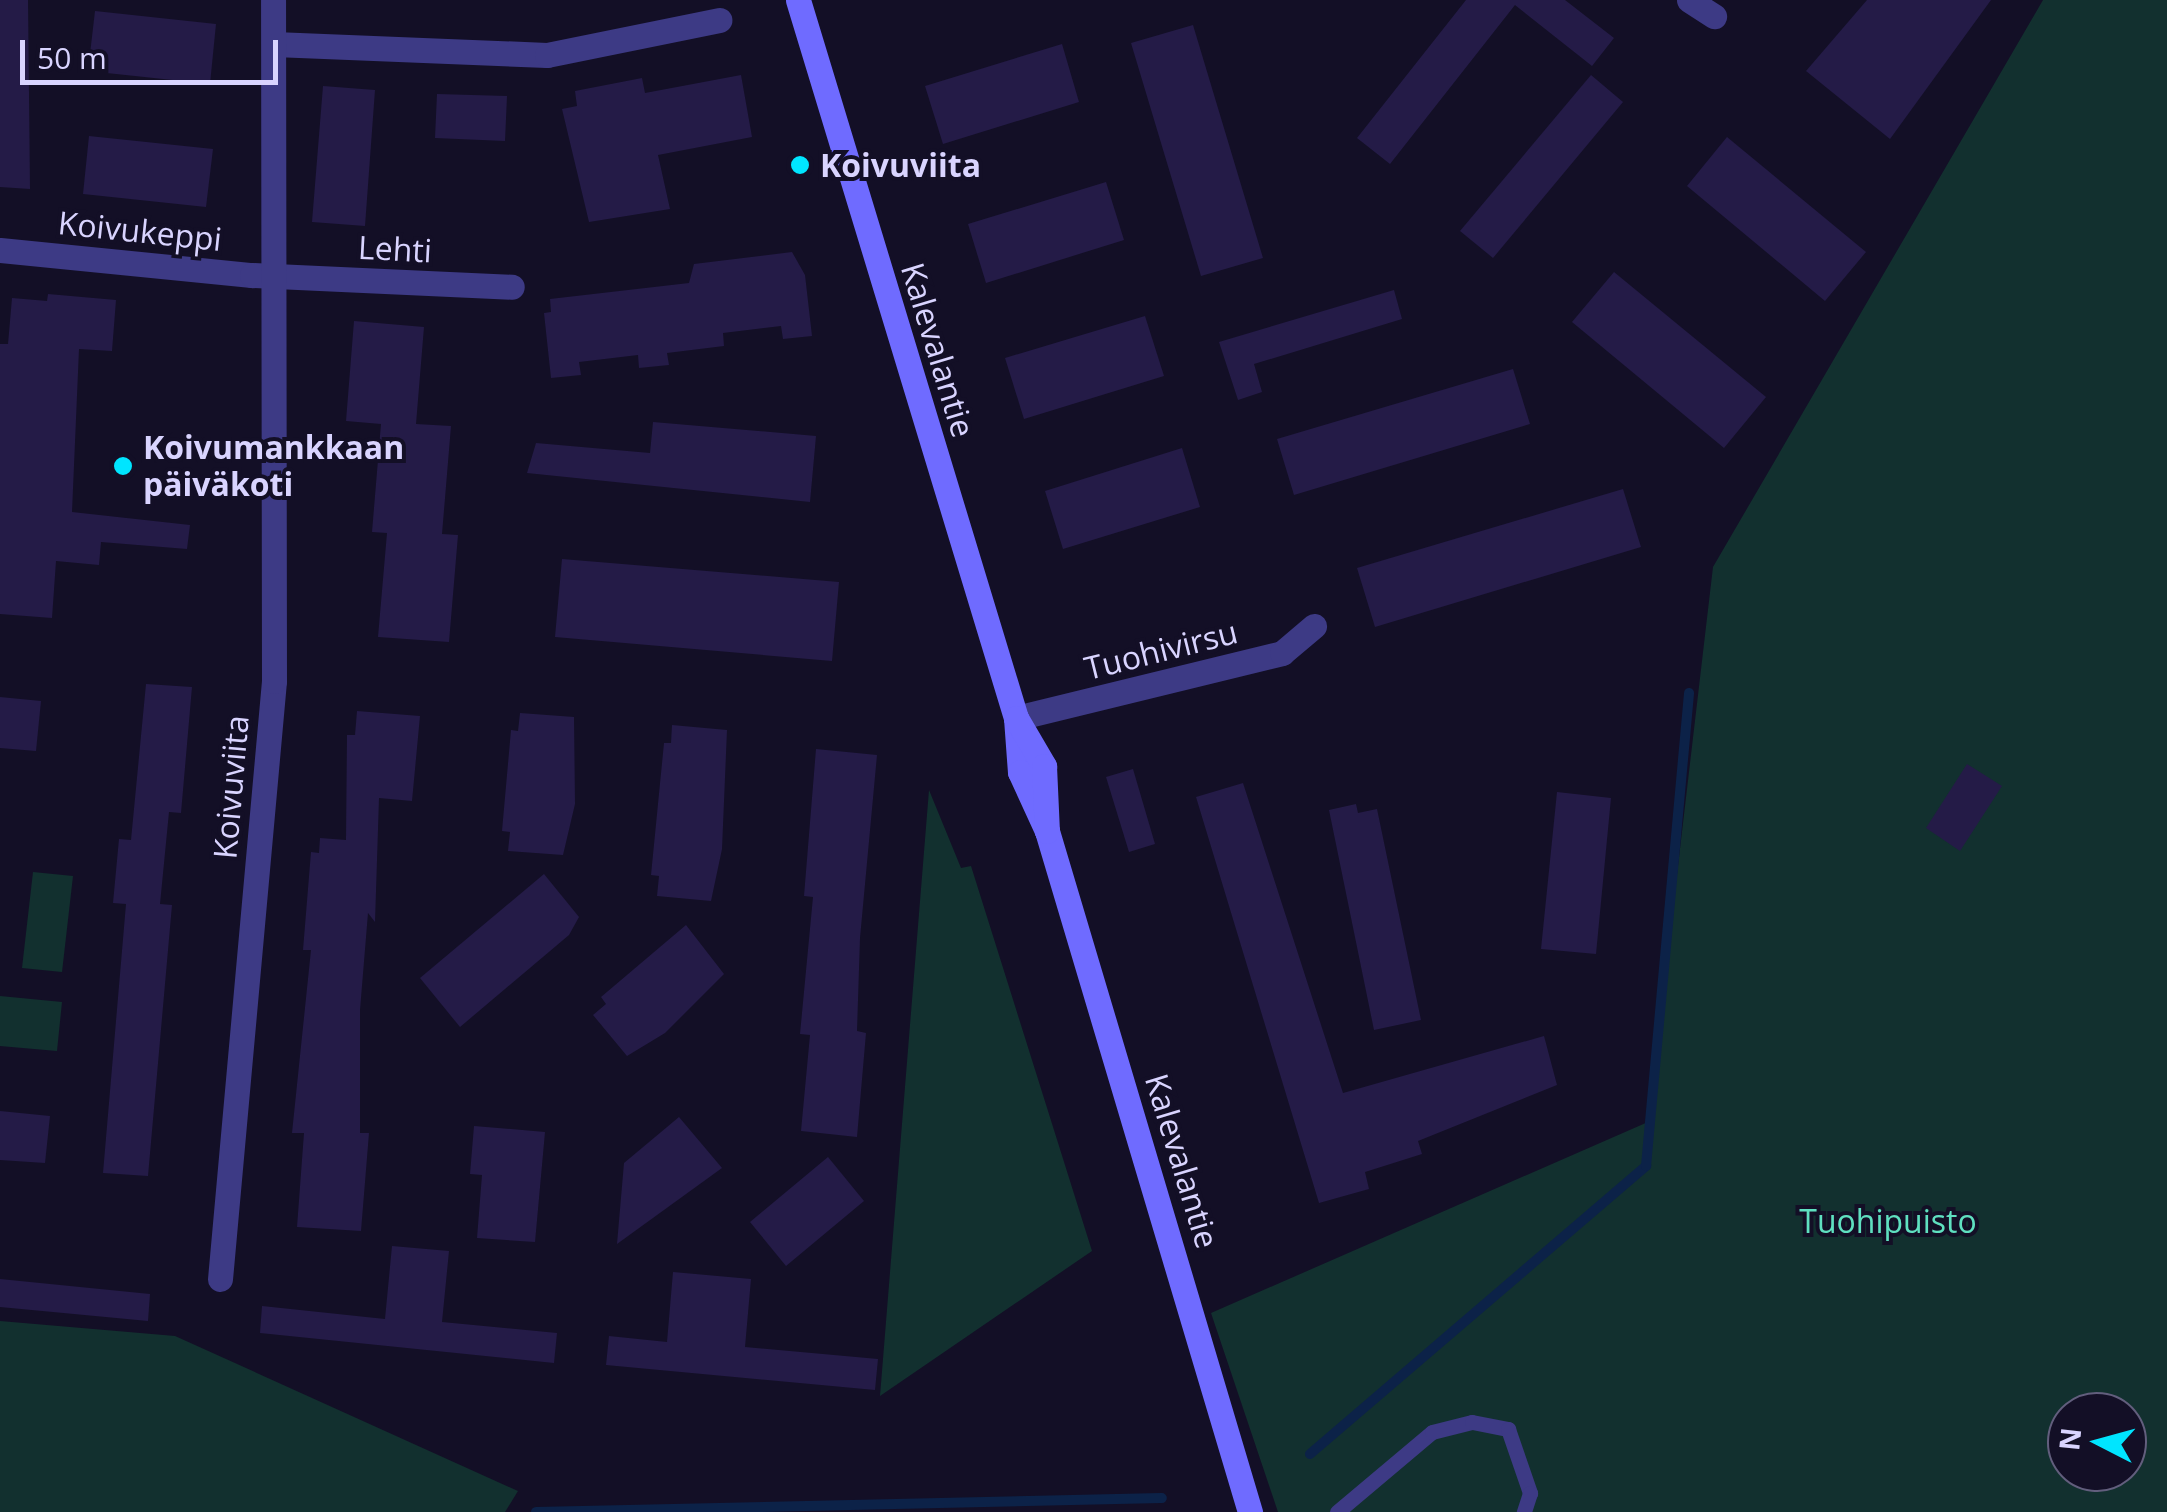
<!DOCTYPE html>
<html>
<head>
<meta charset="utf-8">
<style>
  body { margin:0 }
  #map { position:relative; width:2167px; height:1512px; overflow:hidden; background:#130f26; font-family:"Open Sans",sans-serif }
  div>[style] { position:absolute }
  .green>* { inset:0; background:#12302f }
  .stream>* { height:10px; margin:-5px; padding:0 5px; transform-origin:5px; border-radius:5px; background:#0c2248 }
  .building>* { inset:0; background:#241b47 }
  .service>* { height:15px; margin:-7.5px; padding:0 7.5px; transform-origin:7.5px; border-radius:7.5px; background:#3d3a85 }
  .minor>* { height:25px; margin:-12.5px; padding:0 12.5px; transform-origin:12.5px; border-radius:12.5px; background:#3d3a85 }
  .secondary>* { height:25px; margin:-12.5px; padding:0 12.5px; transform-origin:12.5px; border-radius:12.5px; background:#6f6bff }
  .dots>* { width:28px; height:28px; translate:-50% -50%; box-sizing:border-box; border:5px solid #130f26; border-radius:50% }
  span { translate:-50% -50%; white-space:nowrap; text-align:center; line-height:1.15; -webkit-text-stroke:8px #130f26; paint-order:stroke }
  .poi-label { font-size:32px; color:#d9d4ff; font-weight:700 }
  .left { translate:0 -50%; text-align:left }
  .street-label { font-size:32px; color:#d9d4ff }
  .park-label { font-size:32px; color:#5fe0c0 }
  .north { position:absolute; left:2047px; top:1392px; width:100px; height:100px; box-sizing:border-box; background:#130f26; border:2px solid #625e7d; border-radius:50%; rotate:276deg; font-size:28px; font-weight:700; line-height:40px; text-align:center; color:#d9d4ff }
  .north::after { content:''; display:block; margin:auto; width:35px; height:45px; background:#00e5ff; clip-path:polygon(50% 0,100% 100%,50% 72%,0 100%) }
  .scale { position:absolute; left:20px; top:40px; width:258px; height:45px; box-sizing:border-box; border:5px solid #d9d4ff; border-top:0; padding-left:12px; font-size:30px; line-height:35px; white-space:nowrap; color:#d9d4ff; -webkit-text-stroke:8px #130f26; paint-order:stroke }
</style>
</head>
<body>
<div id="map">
  <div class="green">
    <div style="clip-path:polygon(evenodd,2043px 0,2167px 0,2167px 1512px,1278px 1512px,1211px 1313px,1648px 1122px,1713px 567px,2043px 0,2067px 1412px,2127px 1412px,2127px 1472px,2067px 1472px,2067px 1412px)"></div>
    <div style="clip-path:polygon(929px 790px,961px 868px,971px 866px,1092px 1251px,880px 1396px)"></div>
    <div style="clip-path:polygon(33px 872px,73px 876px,62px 972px,22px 968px)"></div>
    <div style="clip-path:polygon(0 996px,62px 1002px,57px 1051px,0 1046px)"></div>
    <div style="clip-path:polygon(0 1321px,175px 1336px,518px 1491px,505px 1512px,0 1512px)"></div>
  </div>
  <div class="stream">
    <div style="left:1310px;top:1454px;width:443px;rotate:-40.6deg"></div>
    <div style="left:1646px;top:1166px;width:475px;rotate:-84.8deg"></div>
    <div style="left:536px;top:1512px;width:626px;rotate:-1.28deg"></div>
  </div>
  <div class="building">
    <div style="clip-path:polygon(0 0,28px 0,30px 189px,0 187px)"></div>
    <div style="clip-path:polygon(1466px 0,1565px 0,1614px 38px,1592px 66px,1515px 5px,1390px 164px,1357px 138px)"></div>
    <div style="clip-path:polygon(1867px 0,1991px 0,1890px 139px,1806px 71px)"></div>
    <div style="clip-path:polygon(95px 11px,216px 24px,210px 84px,88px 71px)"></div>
    <div style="clip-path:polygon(1193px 25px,1263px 258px,1201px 276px,1131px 43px)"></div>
    <div style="clip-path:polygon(1062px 44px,1079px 102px,943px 144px,925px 86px)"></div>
    <div style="clip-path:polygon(741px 75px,752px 137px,658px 155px,670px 209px,589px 222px,562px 109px,577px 106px,575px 91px,642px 78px,645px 93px)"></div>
    <div style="clip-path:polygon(1591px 75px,1623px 102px,1493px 258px,1460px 231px)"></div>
    <div style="clip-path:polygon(323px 86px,375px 90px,365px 226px,312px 222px)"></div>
    <div style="clip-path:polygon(437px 94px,507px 96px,505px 141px,435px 138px)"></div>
    <div style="clip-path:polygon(89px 136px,213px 149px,206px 207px,83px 194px)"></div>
    <div style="clip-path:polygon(1727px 137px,1866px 252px,1825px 301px,1687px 186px)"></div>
    <div style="clip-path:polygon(1106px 182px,1124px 240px,986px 283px,968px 224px)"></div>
    <div style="clip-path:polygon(792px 252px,805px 275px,812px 336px,783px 339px,781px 326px,723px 333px,724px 346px,667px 353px,669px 365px,639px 368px,638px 355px,579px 362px,581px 375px,551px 378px,544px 313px,551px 312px,550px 299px,689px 283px,694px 264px)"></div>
    <div style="clip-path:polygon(1614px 272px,1766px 397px,1724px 448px,1572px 322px)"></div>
    <div style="clip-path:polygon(1394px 290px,1402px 319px,1254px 364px,1262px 392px,1238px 400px,1219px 342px)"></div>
    <div style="clip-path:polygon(48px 294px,116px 300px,112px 351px,79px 349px,72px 512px,190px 525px,187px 549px,101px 542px,99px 565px,56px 561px,52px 618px,0 614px,0 344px,8px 344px,12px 298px,47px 301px)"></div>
    <div style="clip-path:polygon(1145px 316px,1164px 376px,1024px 419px,1005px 358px)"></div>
    <div style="clip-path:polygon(354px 321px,424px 327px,416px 424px,451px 426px,442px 534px,458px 535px,449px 642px,378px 637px,387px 533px,372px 532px,381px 424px,346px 421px)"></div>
    <div style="clip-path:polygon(1513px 369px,1530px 424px,1294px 495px,1277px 439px)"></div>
    <div style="clip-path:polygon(653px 422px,816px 436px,810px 502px,527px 473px,536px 443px,650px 453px)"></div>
    <div style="clip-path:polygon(1182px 448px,1200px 507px,1063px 549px,1045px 491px)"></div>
    <div style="clip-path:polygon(1623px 489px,1641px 547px,1375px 627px,1357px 568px)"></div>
    <div style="clip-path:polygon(562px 559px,839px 582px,832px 661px,555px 637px)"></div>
    <div style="clip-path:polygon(146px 684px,192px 687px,181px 813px,169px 812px,160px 904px,172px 905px,148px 1176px,103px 1173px,126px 904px,113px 903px,119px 839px,131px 840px)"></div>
    <div style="clip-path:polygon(0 697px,41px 701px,36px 751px,0 748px)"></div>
    <div style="clip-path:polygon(357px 711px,420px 716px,412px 801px,379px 798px,375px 922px,368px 913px,360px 1010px,360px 1133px,369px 1133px,361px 1231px,297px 1227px,304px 1133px,292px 1133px,311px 950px,303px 950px,311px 852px,319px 853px,320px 838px,346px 840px,347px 735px,355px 735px)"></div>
    <div style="clip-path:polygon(520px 713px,574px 717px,575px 804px,563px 855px,508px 851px,510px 832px,502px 831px,511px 730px,518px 731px)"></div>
    <div style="clip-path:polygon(672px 725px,727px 730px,722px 849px,711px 901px,657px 896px,659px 876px,651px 875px,664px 743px,671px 743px)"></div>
    <div style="clip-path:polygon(816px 749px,877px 755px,860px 938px,857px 1031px,866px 1033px,857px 1137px,801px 1131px,810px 1035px,800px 1034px,813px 897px,804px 896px)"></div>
    <div style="clip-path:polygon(1967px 764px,2002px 786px,1960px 851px,1926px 828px)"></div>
    <div style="clip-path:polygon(1133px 769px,1155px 844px,1129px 852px,1106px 777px)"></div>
    <div style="clip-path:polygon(1243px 783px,1343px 1093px,1544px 1036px,1557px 1085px,1418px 1141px,1422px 1154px,1365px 1172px,1369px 1189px,1319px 1203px,1196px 797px)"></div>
    <div style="clip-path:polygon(1557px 792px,1611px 798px,1596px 954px,1541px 949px)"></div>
    <div style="clip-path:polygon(1356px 804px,1358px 813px,1377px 809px,1421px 1020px,1374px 1030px,1329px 810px)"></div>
    <div style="clip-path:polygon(544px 874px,579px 917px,569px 935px,460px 1027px,420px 978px)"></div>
    <div style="clip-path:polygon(686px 925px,724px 974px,665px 1033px,627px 1056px,593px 1015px,606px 1004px,601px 997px)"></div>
    <div style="clip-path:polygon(0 1111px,50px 1116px,45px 1163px,0 1160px)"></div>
    <div style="clip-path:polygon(679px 1117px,722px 1168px,617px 1244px,624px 1163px)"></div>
    <div style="clip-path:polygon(474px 1126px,545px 1132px,535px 1242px,477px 1238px,482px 1175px,470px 1174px)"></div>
    <div style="clip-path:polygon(828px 1157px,864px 1201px,786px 1266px,750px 1222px)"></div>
    <div style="clip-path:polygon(392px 1246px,449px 1251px,442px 1322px,557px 1333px,554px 1363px,260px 1333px,262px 1306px,385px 1319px)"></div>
    <div style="clip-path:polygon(673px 1272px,751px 1279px,745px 1347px,878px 1359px,875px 1390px,606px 1365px,609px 1336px,667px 1342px)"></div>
    <div style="clip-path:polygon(0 1279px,150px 1294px,148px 1321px,0 1307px)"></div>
  </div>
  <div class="service">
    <div style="left:1337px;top:1512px;width:124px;rotate:-40.1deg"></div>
    <div style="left:1432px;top:1432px;width:41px;rotate:-14deg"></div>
    <div style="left:1472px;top:1422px;width:37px;rotate:11deg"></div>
    <div style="left:1508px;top:1429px;width:68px;rotate:71deg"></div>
    <div style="left:1530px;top:1493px;width:20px;rotate:108deg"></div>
  </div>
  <div class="minor">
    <div style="left:1689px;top:0;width:30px;rotate:33deg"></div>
    <div style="left:274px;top:44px;width:273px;rotate:2.3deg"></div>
    <div style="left:547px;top:55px;width:176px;rotate:-11.5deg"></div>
    <div style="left:0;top:250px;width:253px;rotate:5.7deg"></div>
    <div style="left:252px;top:275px;width:260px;rotate:2.6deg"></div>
    <div style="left:1016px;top:718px;width:274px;rotate:-13.7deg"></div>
    <div style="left:1282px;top:653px;width:42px;rotate:-40.2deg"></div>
    <div style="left:220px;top:1279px;width:600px;rotate:-84.84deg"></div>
    <div style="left:274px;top:681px;width:681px;rotate:-90.08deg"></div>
  </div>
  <div class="secondary">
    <div style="left:798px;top:0;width:750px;rotate:73.11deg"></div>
    <div style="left:1016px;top:718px;width:54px;rotate:85.8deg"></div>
    <div style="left:1020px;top:772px;width:65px;rotate:65.4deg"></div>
    <div style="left:1047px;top:831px;width:711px;rotate:73.4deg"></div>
    <div style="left:1016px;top:718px;width:56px;rotate:59.7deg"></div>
    <div style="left:1044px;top:766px;width:65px;rotate:87.4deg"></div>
  </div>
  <div class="dots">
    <div style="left:800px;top:165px;background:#00e5ff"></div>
    <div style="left:123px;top:466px;background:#00e5ff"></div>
  </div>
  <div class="poi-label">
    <span class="left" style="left:820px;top:165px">Koivuviita</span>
    <span class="left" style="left:143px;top:466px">Koivumankkaan<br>päiväkoti</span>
  </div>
  <div class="street-label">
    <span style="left:140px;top:231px;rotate:6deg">Koivukeppi</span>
    <span style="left:395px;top:249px;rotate:3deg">Lehti</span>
    <span style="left:938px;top:350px;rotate:73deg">Kalevalantie</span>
    <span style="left:1161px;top:650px;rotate:-14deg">Tuohivirsu</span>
    <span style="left:231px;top:787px;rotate:-85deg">Koivuviita</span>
    <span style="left:1182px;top:1161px;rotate:73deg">Kalevalantie</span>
  </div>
  <div class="park-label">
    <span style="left:1888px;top:1221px">Tuohipuisto</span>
  </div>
  <div class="north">N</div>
  <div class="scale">50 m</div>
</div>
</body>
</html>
